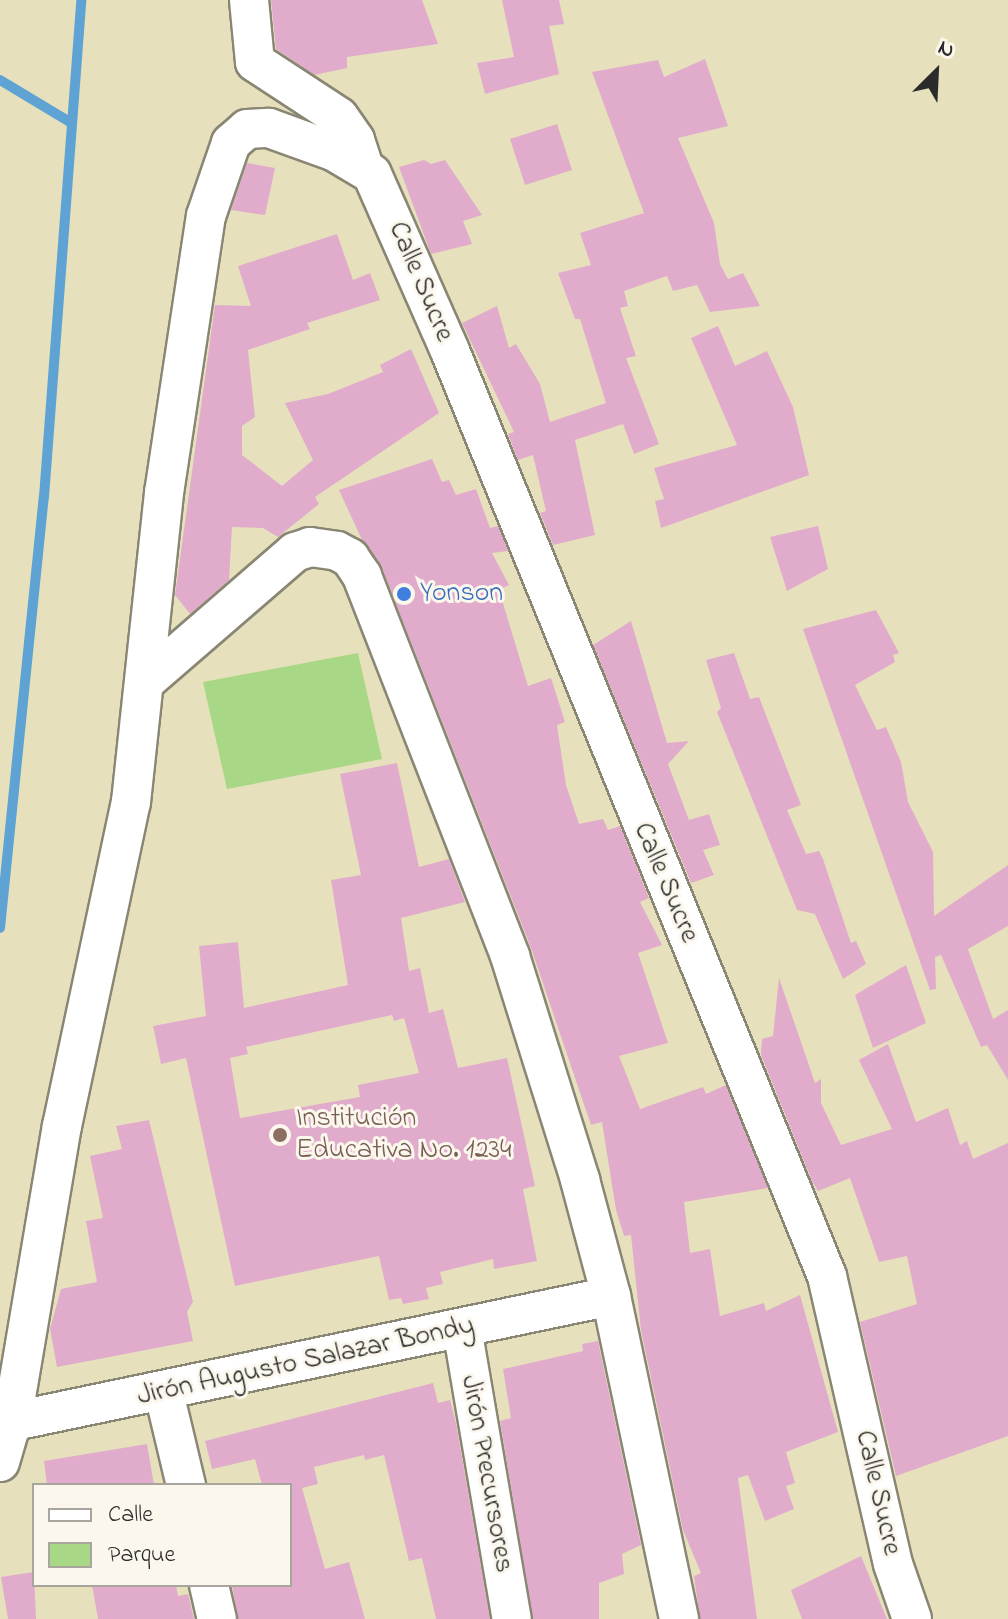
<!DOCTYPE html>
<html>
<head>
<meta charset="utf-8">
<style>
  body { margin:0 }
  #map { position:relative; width:1008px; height:1619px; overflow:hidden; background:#e7e0bc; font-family:"Indie Flower",sans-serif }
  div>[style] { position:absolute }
  .green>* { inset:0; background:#a8d785 }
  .stream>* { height:10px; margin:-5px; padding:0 5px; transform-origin:5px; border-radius:5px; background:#5ea3d3 }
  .building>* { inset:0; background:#e1accb }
  .roads { filter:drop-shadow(2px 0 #898674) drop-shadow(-2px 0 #898674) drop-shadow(0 2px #898674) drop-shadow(0 -2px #898674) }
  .minor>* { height:38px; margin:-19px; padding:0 19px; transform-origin:19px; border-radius:19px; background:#fff }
  .dots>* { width:22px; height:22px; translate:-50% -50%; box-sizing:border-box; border:4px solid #fbf7ec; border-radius:50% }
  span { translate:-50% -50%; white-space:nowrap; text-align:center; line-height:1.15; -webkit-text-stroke:6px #fbf7ec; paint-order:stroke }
  .street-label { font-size:28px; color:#2b2b2b }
  .shop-label { font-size:28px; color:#366cbe }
  .left { translate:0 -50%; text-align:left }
  .education-label { font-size:28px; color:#785e54 }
  .legend { position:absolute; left:32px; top:1483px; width:260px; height:104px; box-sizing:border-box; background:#fbf7ec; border:2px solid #a8a59f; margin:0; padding:10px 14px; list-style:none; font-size:24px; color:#2b2b2b }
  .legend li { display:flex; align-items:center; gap:16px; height:40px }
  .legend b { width:40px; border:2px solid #a8a59f }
  .north { position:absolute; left:896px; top:32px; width:80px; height:80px; -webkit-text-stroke:6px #fbf7ec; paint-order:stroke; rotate:24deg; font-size:22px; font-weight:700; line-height:32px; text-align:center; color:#2b2b2b }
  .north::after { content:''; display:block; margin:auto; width:28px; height:36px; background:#2b2b2b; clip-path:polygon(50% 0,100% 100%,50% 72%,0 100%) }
</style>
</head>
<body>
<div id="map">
  <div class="green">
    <div style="clip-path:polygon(358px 653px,382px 759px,227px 789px,203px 682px)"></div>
  </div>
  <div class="stream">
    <div style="left:0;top:80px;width:82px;rotate:31deg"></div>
    <div style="left:0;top:928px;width:433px;rotate:-84.2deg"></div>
    <div style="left:44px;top:497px;width:498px;rotate:-85.7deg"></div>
  </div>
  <div class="building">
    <div style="clip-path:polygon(271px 0,422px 0,438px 44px,347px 57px,347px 68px,314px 75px,276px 49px)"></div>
    <div style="clip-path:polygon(502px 0,559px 0,564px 24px,549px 26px,559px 74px,485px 94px,477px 63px,514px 57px)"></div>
    <div style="clip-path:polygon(705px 59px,728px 126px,678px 138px,714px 223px,720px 264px,728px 279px,743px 273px,760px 306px,710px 312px,697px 285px,673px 291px,667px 276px,624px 291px,628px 306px,620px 308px,636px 356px,626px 358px,659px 444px,634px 454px,623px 424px,575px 440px,595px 535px,553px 545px,540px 513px,546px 511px,533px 455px,518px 460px,508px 434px,514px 432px,462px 323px,497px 306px,509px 348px,516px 344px,540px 384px,550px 422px,606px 403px,580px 319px,575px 319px,558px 273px,591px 265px,580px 233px,644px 213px,592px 72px,658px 60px,664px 77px)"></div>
    <div style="clip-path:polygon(557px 124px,572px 170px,525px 185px,510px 139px)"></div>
    <div style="clip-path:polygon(424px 160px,431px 164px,445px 160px,482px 215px,463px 221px,472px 244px,431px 254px,399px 167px)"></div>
    <div style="clip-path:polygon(247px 163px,275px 168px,265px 215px,231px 210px)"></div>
    <div style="clip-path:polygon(337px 234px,353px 280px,370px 273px,380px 300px,307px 323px,310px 329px,248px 350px,255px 417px,242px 426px,242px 455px,282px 486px,313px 460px,285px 403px,328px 394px,383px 372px,380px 365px,411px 349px,439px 413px,315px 497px,319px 504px,278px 537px,263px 528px,232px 527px,229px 580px,190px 614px,175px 595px,215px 305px,251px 306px,238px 266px)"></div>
    <div style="clip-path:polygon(718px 326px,735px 366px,767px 351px,793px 407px,809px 475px,661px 528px,655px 501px,664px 499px,654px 468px,737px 445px,691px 338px)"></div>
    <div style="clip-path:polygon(432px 459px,442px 482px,449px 480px,456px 495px,476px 489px,490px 528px,498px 526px,508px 551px,492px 553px,509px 585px,499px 590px,528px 686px,551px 678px,565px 722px,557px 725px,566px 785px,579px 824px,603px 819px,608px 830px,620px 826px,649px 898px,640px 902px,662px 945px,638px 953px,668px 1043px,619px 1056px,640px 1109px,703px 1087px,706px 1094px,726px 1085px,768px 1188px,684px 1202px,690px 1253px,710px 1249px,720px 1316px,764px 1303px,766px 1311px,800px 1295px,838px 1432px,786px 1452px,795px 1483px,786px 1486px,794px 1509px,765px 1521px,748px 1475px,738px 1478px,757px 1619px,700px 1619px,694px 1576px,701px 1573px,683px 1530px,641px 1330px,631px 1235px,624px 1236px,616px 1210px,602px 1122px,591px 1125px,531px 948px,382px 568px,362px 540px,339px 490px)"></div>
    <div style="clip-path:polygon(818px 526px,828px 569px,787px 591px,770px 537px)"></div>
    <div style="clip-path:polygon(876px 610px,899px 653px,893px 655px,895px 662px,855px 685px,877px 730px,886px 727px,901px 762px,908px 802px,933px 852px,934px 916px,1008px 865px,1008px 926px,968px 949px,993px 1019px,1008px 1010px,1008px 1080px,987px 1045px,981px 1047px,941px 955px,935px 957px,936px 989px,930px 990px,803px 629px)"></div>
    <div style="clip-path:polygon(631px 621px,667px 743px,689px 741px,668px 764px,689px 820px,709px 814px,720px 845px,703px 850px,714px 875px,691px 883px,593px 645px)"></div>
    <div style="clip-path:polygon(734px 653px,750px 699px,759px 697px,801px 805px,787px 810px,806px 854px,819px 851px,823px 859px,851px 943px,856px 941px,866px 964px,843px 979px,815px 914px,797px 910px,717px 712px,721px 708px,706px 660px)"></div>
    <div style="clip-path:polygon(evenodd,397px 763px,419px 867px,449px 859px,465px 902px,401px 918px,409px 971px,420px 968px,429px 1013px,443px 1009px,458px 1068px,507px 1058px,535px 1186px,523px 1189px,537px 1261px,494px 1269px,493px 1259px,440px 1272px,443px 1284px,426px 1288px,429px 1299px,403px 1304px,401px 1298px,389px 1300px,379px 1256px,235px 1286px,186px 1058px,161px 1064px,153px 1026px,206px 1016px,199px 946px,238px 942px,244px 1008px,348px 985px,331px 880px,361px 875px,340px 774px,397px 763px,392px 1015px,394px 1021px,404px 1018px,419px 1073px,358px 1085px,360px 1097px,240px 1118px,230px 1058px,248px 1054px,246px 1047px,392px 1015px)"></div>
    <div style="clip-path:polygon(906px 965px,926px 1023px,873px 1048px,855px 995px)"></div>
    <div style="clip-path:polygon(779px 978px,815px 1083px,821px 1079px,821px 1103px,841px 1145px,892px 1129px,859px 1060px,888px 1044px,916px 1122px,948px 1108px,960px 1145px,967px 1141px,973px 1159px,1008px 1143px,1008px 1436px,896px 1476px,860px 1322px,917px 1304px,907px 1256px,879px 1262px,850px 1178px,818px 1191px,812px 1181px,761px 1055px,762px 1039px,773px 1036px)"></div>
    <div style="clip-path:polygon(149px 1120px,193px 1302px,187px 1312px,193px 1341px,57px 1367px,50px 1329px,61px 1289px,97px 1282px,86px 1221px,103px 1218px,90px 1156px,122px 1149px,116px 1126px)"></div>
    <div style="clip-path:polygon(598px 1341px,641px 1545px,622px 1554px,624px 1574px,599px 1583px,599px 1619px,533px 1619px,500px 1421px,511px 1418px,503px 1369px,583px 1351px,582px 1344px)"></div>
    <div style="clip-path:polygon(433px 1383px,438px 1403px,450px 1400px,456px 1423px,490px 1619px,436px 1619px,422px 1558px,409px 1561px,384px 1455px,365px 1460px,364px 1455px,314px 1467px,318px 1484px,302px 1488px,325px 1569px,349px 1562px,365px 1619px,238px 1619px,232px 1585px,290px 1585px,290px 1485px,262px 1485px,255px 1459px,212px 1469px,205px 1441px)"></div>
    <div style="clip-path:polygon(147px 1444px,154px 1485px,47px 1485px,44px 1461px)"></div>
    <div style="clip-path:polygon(861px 1556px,887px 1619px,802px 1619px,791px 1590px)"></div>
    <div style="clip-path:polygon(34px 1572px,36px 1619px,8px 1619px,1px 1577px)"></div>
    <div style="clip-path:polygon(92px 1585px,176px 1585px,178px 1596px,188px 1594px,194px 1619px,98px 1619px)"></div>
  </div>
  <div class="roads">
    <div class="minor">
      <div style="left:249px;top:0;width:62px;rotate:84.5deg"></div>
      <div style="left:255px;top:62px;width:100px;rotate:33.2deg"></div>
      <div style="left:339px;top:117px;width:28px;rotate:55deg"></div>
      <div style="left:355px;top:140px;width:26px;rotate:72deg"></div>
      <div style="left:146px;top:681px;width:197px;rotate:-40.9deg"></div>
      <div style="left:295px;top:552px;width:16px;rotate:-18deg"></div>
      <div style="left:310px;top:547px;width:27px;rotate:8deg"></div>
      <div style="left:337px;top:551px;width:15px;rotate:28deg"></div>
      <div style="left:350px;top:558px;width:22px;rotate:56deg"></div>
      <div style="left:362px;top:576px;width:408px;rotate:68.7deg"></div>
      <div style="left:510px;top:956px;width:235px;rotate:72.6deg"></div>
      <div style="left:580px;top:1180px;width:120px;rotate:75deg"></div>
      <div style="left:611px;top:1296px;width:330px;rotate:78.1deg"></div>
      <div style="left:462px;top:1328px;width:295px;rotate:80.3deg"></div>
      <div style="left:164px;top:1393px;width:95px;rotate:76.6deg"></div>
      <div style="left:0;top:1424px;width:624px;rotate:-11.83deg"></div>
      <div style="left:0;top:1462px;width:43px;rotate:-73.7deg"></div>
      <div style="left:12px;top:1421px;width:299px;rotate:-80.4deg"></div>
      <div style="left:62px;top:1126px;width:331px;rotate:-78deg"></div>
      <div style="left:131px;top:802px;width:311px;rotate:-83.9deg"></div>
      <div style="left:164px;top:493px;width:280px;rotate:-81.4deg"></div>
      <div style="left:206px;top:216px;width:77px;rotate:-71.1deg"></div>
      <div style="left:231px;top:143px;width:21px;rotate:-41deg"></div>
      <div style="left:247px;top:129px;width:22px;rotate:-3deg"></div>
      <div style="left:269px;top:128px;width:68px;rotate:19.8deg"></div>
      <div style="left:333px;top:151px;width:45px;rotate:30.5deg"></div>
      <div style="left:372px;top:174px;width:193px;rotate:66.2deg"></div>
      <div style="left:450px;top:351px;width:999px;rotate:67.83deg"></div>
      <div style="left:827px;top:1276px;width:295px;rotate:77.1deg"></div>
      <div style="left:893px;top:1564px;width:58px;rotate:70.9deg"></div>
      <div style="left:209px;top:1585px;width:35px;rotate:77deg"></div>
    </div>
  </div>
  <div class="dots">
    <div style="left:404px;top:594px;background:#3f7fe0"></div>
    <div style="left:280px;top:1135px;background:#8d6e63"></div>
  </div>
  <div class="street-label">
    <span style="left:420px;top:282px;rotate:67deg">Calle Sucre</span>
    <span style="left:665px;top:883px;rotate:67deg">Calle Sucre</span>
    <span style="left:306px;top:1362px;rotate:-12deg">Jirón Augusto Salazar Bondy</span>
    <span style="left:486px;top:1474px;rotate:80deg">Jirón Precursores</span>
    <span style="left:877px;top:1493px;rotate:77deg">Calle Sucre</span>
  </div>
  <div class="shop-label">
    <span class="left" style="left:420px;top:594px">Yonson</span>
  </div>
  <div class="education-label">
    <span class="left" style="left:296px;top:1135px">Institución<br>Educativa No. 1234</span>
  </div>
  <ul class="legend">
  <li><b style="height:10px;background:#fff"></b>Calle</li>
  <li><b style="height:22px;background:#a8d785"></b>Parque</li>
  </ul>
  <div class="north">N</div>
</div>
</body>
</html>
